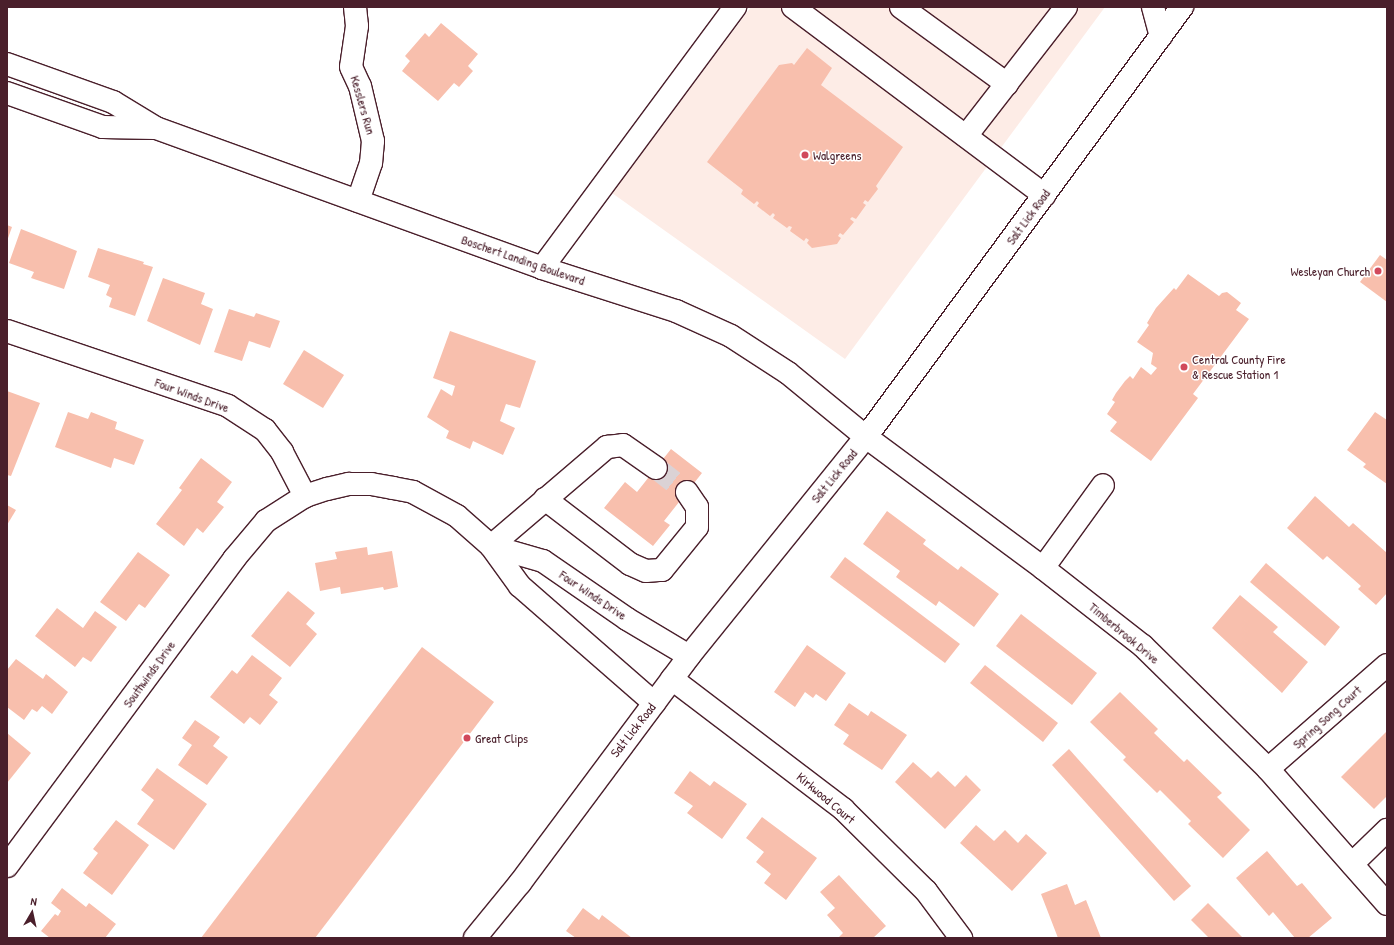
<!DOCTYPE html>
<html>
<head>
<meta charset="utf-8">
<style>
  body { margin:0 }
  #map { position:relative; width:1394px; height:945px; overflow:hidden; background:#fff; font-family:"Patrick Hand",sans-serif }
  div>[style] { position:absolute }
  .built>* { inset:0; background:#fdece6 }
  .building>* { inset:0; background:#f8bfad }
  .minor-tunnel>* { height:22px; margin-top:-11px; transform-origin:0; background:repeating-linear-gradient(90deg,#dbd2d5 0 22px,transparent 0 33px) }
  .roads { filter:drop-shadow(1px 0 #4a1f2b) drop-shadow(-1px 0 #4a1f2b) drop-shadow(0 1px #4a1f2b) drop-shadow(0 -1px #4a1f2b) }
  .minor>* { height:22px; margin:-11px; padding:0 11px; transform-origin:11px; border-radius:11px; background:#fff }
  .major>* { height:22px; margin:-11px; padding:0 11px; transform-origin:11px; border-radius:11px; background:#fff }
  .dots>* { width:11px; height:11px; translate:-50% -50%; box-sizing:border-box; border:2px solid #fff; border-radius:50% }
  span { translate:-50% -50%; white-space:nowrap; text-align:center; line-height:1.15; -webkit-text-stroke:3px #fff; paint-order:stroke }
  .street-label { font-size:13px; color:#4a1f2b }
  .poi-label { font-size:13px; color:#4a1f2b }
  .left { translate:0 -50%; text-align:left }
  .right { translate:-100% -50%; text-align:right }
  .frame { position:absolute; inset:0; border:8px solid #4a1f2b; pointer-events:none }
  .north { position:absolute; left:12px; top:893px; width:40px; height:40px; -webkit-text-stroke:3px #fff; paint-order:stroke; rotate:9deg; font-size:11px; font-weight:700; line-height:16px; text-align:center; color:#4a1f2b }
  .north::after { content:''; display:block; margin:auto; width:14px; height:18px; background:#4a1f2b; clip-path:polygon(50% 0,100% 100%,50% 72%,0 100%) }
</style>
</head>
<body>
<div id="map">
  <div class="built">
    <div style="clip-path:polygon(751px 7px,1105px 7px,845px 359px,612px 193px)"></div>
  </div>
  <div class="building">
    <div style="clip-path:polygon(441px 23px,478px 54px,468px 66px,473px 71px,459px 87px,454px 83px,438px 101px,402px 71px,410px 61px,405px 56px,425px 33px,429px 37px)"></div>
    <div style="clip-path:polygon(807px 48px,832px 68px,821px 85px,903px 147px,876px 186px,878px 189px,868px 202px,865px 200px,863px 203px,866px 205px,856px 219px,852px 217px,850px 219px,854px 222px,843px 235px,840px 233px,838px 236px,841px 238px,837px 244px,812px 248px,807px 243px,809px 240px,806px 238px,804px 241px,790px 231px,792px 227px,789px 226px,787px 228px,773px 218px,775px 215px,773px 213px,770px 216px,757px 206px,759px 203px,757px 201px,754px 204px,741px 194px,743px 190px,707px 162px,779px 65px,792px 63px,794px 65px)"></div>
    <div style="clip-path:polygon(7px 225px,12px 227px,7px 241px)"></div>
    <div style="clip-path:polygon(21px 229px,77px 251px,64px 289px,31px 278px,34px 272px,9px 263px)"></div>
    <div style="clip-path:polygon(98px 248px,144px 262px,143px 264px,153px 267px,135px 316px,109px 307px,112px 298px,106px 295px,110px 285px,88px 277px)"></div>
    <div style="clip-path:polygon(1380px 255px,1387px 260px,1387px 302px,1360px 282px)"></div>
    <div style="clip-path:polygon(1188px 274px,1219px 296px,1222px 293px,1227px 292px,1241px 303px,1236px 310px,1249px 319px,1193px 394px,1198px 398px,1151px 461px,1110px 431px,1117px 422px,1107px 414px,1115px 402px,1112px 400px,1116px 393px,1125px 381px,1130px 376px,1133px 379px,1141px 367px,1151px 375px,1157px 368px,1151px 364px,1153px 353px,1137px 342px,1149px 325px,1147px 323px,1156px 308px,1174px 288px,1176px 290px)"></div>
    <div style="clip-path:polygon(163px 278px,205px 293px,201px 304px,213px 309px,200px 345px,147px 321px)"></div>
    <div style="clip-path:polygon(229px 309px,254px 317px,256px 313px,280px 321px,270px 348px,249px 341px,242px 361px,214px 352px)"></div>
    <div style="clip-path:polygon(450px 331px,536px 361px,520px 408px,506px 404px,500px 421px,515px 428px,503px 455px,473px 441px,470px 449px,446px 438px,449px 431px,427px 417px,441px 389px,452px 396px,455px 386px,433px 378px)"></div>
    <div style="clip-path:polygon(304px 350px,344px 375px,323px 408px,283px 384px)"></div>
    <div style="clip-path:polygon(7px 391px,40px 403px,11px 476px,7px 475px)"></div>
    <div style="clip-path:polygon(68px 412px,88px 419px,91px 412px,117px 422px,115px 429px,144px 440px,134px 465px,114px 458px,111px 468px,55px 447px)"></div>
    <div style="clip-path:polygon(1375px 412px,1387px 420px,1387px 484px,1363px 467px,1366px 464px,1347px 450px)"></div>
    <div style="clip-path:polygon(671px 449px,702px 473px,664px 521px,670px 525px,653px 546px,604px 508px,625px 482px,637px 492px)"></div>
    <div style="clip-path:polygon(201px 458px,232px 482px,217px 502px,224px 507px,203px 533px,197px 528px,184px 546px,156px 524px,182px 490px,179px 488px)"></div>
    <div style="clip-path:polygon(1315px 496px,1349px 527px,1353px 523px,1387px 553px,1387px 593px,1376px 605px,1358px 589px,1361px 586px,1327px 556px,1323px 560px,1287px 528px)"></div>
    <div style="clip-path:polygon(7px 505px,16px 510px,7px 525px)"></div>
    <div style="clip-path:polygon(887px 511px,926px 540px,923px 544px,958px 570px,961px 566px,999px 594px,974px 627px,939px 601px,936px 606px,896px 577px,900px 571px,863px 544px)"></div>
    <div style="clip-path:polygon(367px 547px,368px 555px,392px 551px,398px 587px,384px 590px,383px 587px,341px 594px,340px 587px,320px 591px,315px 563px,337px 559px,335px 552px)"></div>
    <div style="clip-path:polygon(138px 552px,170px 575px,145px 608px,139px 604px,126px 621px,100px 602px)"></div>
    <div style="clip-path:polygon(845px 557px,960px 644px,945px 663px,830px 577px)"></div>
    <div style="clip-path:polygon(1266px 563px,1340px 627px,1325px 646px,1250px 582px)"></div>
    <div style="clip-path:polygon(288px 591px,315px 613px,306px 624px,317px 634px,290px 667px,251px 636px)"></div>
    <div style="clip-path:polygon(1240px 595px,1278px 627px,1273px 632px,1308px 662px,1282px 693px,1212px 628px)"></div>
    <div style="clip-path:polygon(57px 608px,83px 628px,95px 611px,117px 627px,91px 662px,83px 657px,75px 667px,35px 636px)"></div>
    <div style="clip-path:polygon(1021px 614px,1097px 673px,1072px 705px,996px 646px)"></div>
    <div style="clip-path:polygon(807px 645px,846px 673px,826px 701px,816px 694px,813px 698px,805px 692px,795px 707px,774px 692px)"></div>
    <div style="clip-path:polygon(422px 647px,494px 702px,338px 908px,315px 938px,201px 938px)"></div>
    <div style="clip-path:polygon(252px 655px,282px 678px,269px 695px,278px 702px,260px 725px,250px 717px,244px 724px,210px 697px,232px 670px,237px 674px)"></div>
    <div style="clip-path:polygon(16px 659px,43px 679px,46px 674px,68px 692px,52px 714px,42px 706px,37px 712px,32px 709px,24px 720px,7px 707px,7px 670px)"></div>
    <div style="clip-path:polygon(985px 665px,1058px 723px,1043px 742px,970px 683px)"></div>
    <div style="clip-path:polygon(1120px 692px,1158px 729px,1154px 733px,1184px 762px,1187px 759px,1222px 793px,1217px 797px,1250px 830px,1223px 858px,1188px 824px,1191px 821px,1160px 790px,1157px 793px,1123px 760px,1126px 757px,1090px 722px)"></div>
    <div style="clip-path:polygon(849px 703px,868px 716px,871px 711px,907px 735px,882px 770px,843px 744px,849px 735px,834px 725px)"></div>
    <div style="clip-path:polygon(195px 720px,220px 737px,213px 746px,228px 757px,207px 785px,178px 765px,192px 745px,182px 738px)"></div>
    <div style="clip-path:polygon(1387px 731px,1387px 796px,1374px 809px,1341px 777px)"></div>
    <div style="clip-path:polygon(7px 733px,31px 753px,7px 783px)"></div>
    <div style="clip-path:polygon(1069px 749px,1191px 886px,1174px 901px,1052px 765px)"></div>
    <div style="clip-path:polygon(913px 762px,931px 778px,938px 771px,955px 787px,966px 775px,981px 790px,945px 829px,895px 782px)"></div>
    <div style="clip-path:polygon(157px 768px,207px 804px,174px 850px,137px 824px,154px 800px,141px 790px)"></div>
    <div style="clip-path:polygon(690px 771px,710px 786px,714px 781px,747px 804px,722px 839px,687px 813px,693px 806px,674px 793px)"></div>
    <div style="clip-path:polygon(762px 817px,817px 858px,786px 900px,764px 883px,771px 874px,756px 862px,764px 852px,746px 838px)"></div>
    <div style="clip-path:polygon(116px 820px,149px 845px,112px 895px,83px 873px,98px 853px,93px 849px)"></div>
    <div style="clip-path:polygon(976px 825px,994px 841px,1005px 830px,1018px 843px,1026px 834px,1047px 853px,1012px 891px,960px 843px)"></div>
    <div style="clip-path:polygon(1267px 851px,1297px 886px,1302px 883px,1332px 918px,1308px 938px,1295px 938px,1273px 912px,1269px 916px,1236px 878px)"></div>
    <div style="clip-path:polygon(839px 875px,886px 926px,873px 938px,838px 938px,843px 933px,827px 915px,835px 908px,820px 892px)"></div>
    <div style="clip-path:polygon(1067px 884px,1075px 905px,1086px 900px,1101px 938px,1058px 938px,1041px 894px)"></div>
    <div style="clip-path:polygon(62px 888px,86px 907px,89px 903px,116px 924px,105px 938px,50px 938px,41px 931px,55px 914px,58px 916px,61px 911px,51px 903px)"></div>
    <div style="clip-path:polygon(1208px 903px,1243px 938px,1209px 938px,1191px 920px)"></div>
    <div style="clip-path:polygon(583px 908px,599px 920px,602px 915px,632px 938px,576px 938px,566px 931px)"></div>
  </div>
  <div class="minor-tunnel">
    <div style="left:656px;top:468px;width:39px;rotate:38deg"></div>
  </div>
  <div class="roads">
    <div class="minor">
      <div style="left:355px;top:7px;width:19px;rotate:84deg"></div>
      <div style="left:357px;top:26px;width:41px;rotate:98.3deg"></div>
      <div style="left:351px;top:67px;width:21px;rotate:65deg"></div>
      <div style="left:360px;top:86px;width:57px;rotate:76.7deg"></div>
      <div style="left:373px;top:141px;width:22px;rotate:95deg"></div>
      <div style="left:371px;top:163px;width:40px;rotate:108.9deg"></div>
      <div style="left:793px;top:7px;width:314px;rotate:36.8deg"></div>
      <div style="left:901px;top:7px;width:131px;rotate:36deg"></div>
      <div style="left:1153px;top:7px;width:30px;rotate:75deg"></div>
      <div style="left:7px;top:64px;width:113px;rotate:19.7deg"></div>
      <div style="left:113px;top:102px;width:50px;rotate:31.2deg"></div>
      <div style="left:156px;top:128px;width:411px;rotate:19.9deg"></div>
      <div style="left:542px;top:268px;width:141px;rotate:17.8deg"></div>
      <div style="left:676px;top:311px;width:60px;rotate:24.4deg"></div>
      <div style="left:731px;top:336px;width:68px;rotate:33deg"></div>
      <div style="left:788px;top:373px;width:101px;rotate:39.4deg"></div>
      <div style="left:866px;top:437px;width:220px;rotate:36.5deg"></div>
      <div style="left:1043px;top:568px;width:127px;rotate:38deg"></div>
      <div style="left:1143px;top:646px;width:175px;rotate:44.5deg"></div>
      <div style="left:1268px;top:769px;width:180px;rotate:48.6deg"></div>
      <div style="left:7px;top:93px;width:102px;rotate:19.5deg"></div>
      <div style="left:103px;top:127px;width:51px;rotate:1.1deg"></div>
      <div style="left:966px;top:136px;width:163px;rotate:-52.2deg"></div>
      <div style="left:542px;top:268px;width:325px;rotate:-53.5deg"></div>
      <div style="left:7px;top:331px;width:233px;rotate:18.7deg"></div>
      <div style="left:228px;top:406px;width:44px;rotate:33deg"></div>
      <div style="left:265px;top:430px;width:28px;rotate:52deg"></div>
      <div style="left:282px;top:452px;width:50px;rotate:62.4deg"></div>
      <div style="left:545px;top:499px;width:107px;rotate:37.4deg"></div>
      <div style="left:630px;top:564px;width:17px;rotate:24deg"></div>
      <div style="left:646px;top:571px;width:16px;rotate:-4deg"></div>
      <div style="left:662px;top:570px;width:55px;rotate:-50.9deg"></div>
      <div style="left:697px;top:527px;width:20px;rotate:-90deg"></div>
      <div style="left:697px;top:507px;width:18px;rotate:-124deg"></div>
      <div style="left:491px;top:546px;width:54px;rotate:16.1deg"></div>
      <div style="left:543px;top:561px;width:102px;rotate:34.6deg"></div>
      <div style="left:627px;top:619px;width:72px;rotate:30.8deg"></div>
      <div style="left:491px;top:546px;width:153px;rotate:-40.5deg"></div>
      <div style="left:607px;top:447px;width:16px;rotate:-7deg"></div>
      <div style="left:623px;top:445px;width:40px;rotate:34.9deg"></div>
      <div style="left:1043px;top:568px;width:102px;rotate:-54.1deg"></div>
      <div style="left:672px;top:679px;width:215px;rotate:37.2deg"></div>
      <div style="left:843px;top:809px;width:117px;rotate:44.7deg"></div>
      <div style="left:926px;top:891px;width:59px;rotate:53.3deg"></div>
      <div style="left:1268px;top:769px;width:158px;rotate:-41.2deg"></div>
      <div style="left:1352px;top:864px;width:49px;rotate:-44.2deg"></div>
      <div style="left:7px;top:866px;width:382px;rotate:-53.5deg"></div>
      <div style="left:234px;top:559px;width:50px;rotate:-49.9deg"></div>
      <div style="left:266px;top:521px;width:46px;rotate:-32.7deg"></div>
      <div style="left:305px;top:496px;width:23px;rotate:-18deg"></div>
      <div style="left:327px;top:489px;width:23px;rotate:-13deg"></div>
      <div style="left:349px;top:484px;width:22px"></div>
      <div style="left:371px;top:484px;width:22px;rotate:10deg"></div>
      <div style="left:393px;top:488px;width:20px;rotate:11deg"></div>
      <div style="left:413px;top:492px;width:50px;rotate:28.6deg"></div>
      <div style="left:457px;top:516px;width:45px;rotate:41.4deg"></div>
      <div style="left:491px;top:546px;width:49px;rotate:54.1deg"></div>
      <div style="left:520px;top:586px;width:178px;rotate:41.1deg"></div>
    </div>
    <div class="major">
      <div style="left:475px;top:938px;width:71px;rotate:-50.7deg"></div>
      <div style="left:520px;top:883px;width:283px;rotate:-53.3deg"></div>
      <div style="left:689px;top:656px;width:282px;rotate:-51.1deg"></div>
      <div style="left:866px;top:437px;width:534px;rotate:-53.69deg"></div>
    </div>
  </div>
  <div class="dots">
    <div style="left:805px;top:155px;background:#d1495b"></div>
    <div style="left:1378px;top:271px;background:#d1495b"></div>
    <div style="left:1184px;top:367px;background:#d1495b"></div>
    <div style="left:467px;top:738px;background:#d1495b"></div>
  </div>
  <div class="street-label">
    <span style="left:363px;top:105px;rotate:74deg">Kesslers Run</span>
    <span style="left:1028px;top:217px;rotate:-54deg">Salt Lick Road</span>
    <span style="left:523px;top:260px;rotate:19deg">Boschert Landing Boulevard</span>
    <span style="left:192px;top:395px;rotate:20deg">Four Winds Drive</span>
    <span style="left:834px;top:476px;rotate:-51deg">Salt Lick Road</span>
    <span style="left:593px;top:595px;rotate:34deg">Four Winds Drive</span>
    <span style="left:1124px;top:633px;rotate:40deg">Timberbrook Drive</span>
    <span style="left:149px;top:674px;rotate:-54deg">Southwinds Drive</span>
    <span style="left:1327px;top:717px;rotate:-42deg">Spring Song Court</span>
    <span style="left:633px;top:730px;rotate:-52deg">Salt Lick Road</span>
    <span style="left:826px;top:798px;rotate:40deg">Kirkwood Court</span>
  </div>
  <div class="poi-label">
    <span class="left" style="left:813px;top:155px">Walgreens</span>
    <span class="right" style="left:1370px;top:271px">Wesleyan Church</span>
    <span class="left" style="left:1192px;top:367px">Central County Fire<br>&amp; Rescue Station 1</span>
    <span class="left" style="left:475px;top:738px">Great Clips</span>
  </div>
  <div class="frame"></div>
  <div class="north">N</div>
</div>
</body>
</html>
